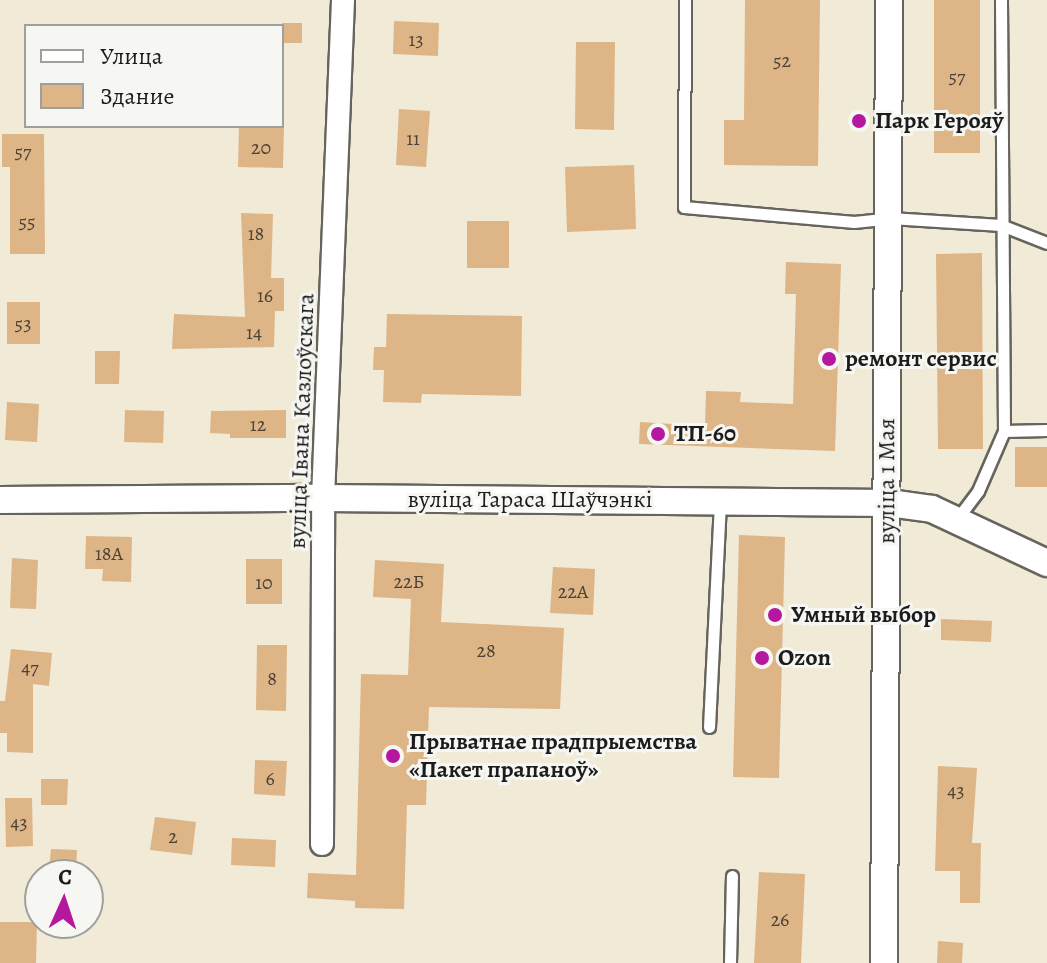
<!DOCTYPE html>
<html>
<head>
<meta charset="utf-8">
<style>
  body { margin:0 }
  #map { position:relative; width:1047px; height:963px; overflow:hidden; background:#f0ead6; font-family:Alegreya,serif }
  div>[style] { position:absolute }
  .building>* { inset:0; background:#deb587 }
  .roads { filter:drop-shadow(2px 0 #66645d) drop-shadow(-2px 0 #66645d) drop-shadow(0 2px #66645d) drop-shadow(0 -2px #66645d) }
  .service>* { height:11px; margin:-5.5px; padding:0 5.5px; transform-origin:5.5px; border-radius:5.5px; background:#fff }
  .minor>* { height:22px; margin:-11px; padding:0 11px; transform-origin:11px; border-radius:11px; background:#fff }
  .tertiary>* { height:26px; margin:-13px; padding:0 13px; transform-origin:13px; border-radius:13px; background:#fff }
  .dots>* { width:22px; height:22px; translate:-50% -50%; box-sizing:border-box; border:4px solid #f6f6f2; border-radius:50% }
  span { translate:-50% -50%; white-space:nowrap; text-align:center; line-height:1.15; -webkit-text-stroke:6px #f6f6f2; paint-order:stroke }
  .number-label { font-size:20px; color:#4c4237 }
  .number-label span { -webkit-text-stroke-width:0 }
  .poi-label { font-size:24px; color:#1c1c1c; font-weight:700 }
  .left { translate:0 -50%; text-align:left }
  .street-label { font-size:24px; color:#1c1c1c }
  .legend { position:absolute; left:24px; top:24px; width:260px; height:104px; box-sizing:border-box; background:#f6f6f2; border:2px solid #9f9f9c; margin:0; padding:10px 14px; list-style:none; font-size:24px; color:#1c1c1c }
  .legend li { display:flex; align-items:center; gap:16px; height:40px }
  .legend b { width:40px; border:2px solid #9f9f9c }
  .north { position:absolute; left:24px; top:859px; width:80px; height:80px; box-sizing:border-box; background:#f6f6f2; border:2px solid #9f9f9c; border-radius:50%; rotate:3deg; font-size:22px; font-weight:700; line-height:32px; text-align:center; color:#1c1c1c }
  .north::after { content:''; display:block; margin:auto; width:28px; height:36px; background:#b5179e; clip-path:polygon(50% 0,100% 100%,50% 72%,0 100%) }
</style>
</head>
<body>
<div id="map">
  <div class="building">
    <div style="clip-path:polygon(745px 0,820px 0,818px 166px,724px 165px,724px 120px,744px 120px)"></div>
    <div style="clip-path:polygon(934px 0,980px 0,980px 153px,934px 153px)"></div>
    <div style="clip-path:polygon(394px 21px,439px 23px,438px 56px,393px 54px)"></div>
    <div style="clip-path:polygon(282px 23px,302px 23px,302px 43px,282px 43px)"></div>
    <div style="clip-path:polygon(576px 42px,615px 42px,614px 130px,575px 129px)"></div>
    <div style="clip-path:polygon(399px 109px,430px 111px,426px 167px,396px 165px)"></div>
    <div style="clip-path:polygon(239px 126px,284px 126px,283px 168px,238px 167px)"></div>
    <div style="clip-path:polygon(2px 134px,44px 134px,45px 254px,10px 254px,10px 167px,2px 167px)"></div>
    <div style="clip-path:polygon(634px 165px,636px 229px,567px 232px,565px 167px)"></div>
    <div style="clip-path:polygon(241px 213px,273px 214px,271px 278px,284px 278px,284px 311px,275px 311px,274px 347px,172px 349px,174px 314px,245px 317px)"></div>
    <div style="clip-path:polygon(467px 221px,509px 221px,509px 268px,467px 268px)"></div>
    <div style="clip-path:polygon(982px 253px,983px 449px,938px 449px,936px 254px)"></div>
    <div style="clip-path:polygon(786px 262px,841px 264px,835px 451px,639px 444px,640px 422px,705px 426px,706px 391px,741px 392px,740px 402px,793px 404px,796px 294px,785px 294px)"></div>
    <div style="clip-path:polygon(7px 302px,40px 302px,40px 344px,7px 344px)"></div>
    <div style="clip-path:polygon(387px 314px,522px 316px,521px 396px,422px 394px,421px 403px,383px 402px,384px 370px,373px 370px,374px 347px,386px 347px)"></div>
    <div style="clip-path:polygon(95px 351px,120px 351px,119px 384px,95px 384px)"></div>
    <div style="clip-path:polygon(7px 402px,39px 404px,37px 442px,5px 440px)"></div>
    <div style="clip-path:polygon(125px 410px,164px 411px,163px 443px,124px 442px)"></div>
    <div style="clip-path:polygon(286px 410px,286px 438px,230px 438px,230px 434px,210px 433px,211px 411px)"></div>
    <div style="clip-path:polygon(1015px 447px,1047px 447px,1047px 487px,1015px 487px)"></div>
    <div style="clip-path:polygon(739px 535px,785px 537px,779px 778px,733px 777px)"></div>
    <div style="clip-path:polygon(86px 536px,132px 537px,131px 582px,102px 581px,103px 569px,85px 569px)"></div>
    <div style="clip-path:polygon(12px 558px,38px 560px,36px 609px,10px 608px)"></div>
    <div style="clip-path:polygon(246px 559px,282px 559px,282px 604px,246px 604px)"></div>
    <div style="clip-path:polygon(375px 560px,444px 564px,441px 622px,564px 628px,560px 709px,429px 707px,426px 805px,407px 805px,404px 909px,355px 908px,355px 901px,307px 898px,308px 873px,356px 875px,361px 674px,408px 675px,411px 599px,373px 597px)"></div>
    <div style="clip-path:polygon(553px 567px,595px 569px,593px 615px,550px 613px)"></div>
    <div style="clip-path:polygon(941px 619px,992px 621px,991px 642px,941px 640px)"></div>
    <div style="clip-path:polygon(257px 645px,287px 645px,286px 711px,256px 710px)"></div>
    <div style="clip-path:polygon(11px 649px,52px 653px,49px 686px,33px 684px,33px 753px,7px 752px,7px 733px,0 733px,0 701px,5px 701px)"></div>
    <div style="clip-path:polygon(255px 760px,287px 761px,285px 796px,254px 794px)"></div>
    <div style="clip-path:polygon(938px 766px,977px 768px,972px 843px,981px 843px,980px 903px,960px 903px,960px 871px,935px 871px)"></div>
    <div style="clip-path:polygon(41px 779px,68px 779px,67px 805px,41px 805px)"></div>
    <div style="clip-path:polygon(5px 798px,32px 798px,33px 846px,6px 847px)"></div>
    <div style="clip-path:polygon(155px 817px,196px 822px,192px 855px,150px 850px)"></div>
    <div style="clip-path:polygon(232px 838px,276px 840px,275px 867px,231px 865px)"></div>
    <div style="clip-path:polygon(51px 849px,77px 850px,76px 872px,49px 871px)"></div>
    <div style="clip-path:polygon(759px 872px,805px 874px,801px 963px,754px 963px)"></div>
    <div style="clip-path:polygon(0 922px,37px 922px,36px 963px,0 963px)"></div>
    <div style="clip-path:polygon(938px 941px,963px 943px,962px 963px,937px 963px)"></div>
  </div>
  <div class="roads">
    <div class="service">
      <div style="left:685px;top:0;width:207px;rotate:90.3deg"></div>
      <div style="left:684px;top:207px;width:171px;rotate:5deg"></div>
      <div style="left:854px;top:222px;width:36px;rotate:-6deg"></div>
      <div style="left:890px;top:218px;width:111px;rotate:3.6deg"></div>
      <div style="left:1001px;top:225px;width:49px;rotate:21.4deg"></div>
      <div style="left:1004px;top:431px;width:43px;rotate:-1.3deg"></div>
      <div style="left:957px;top:519px;width:35px;rotate:-53deg"></div>
      <div style="left:978px;top:491px;width:65px;rotate:-66.6deg"></div>
      <div style="left:1004px;top:431px;width:431px;rotate:-90.4deg"></div>
      <div style="left:709px;top:727px;width:225px;rotate:-87.2deg"></div>
      <div style="left:730px;top:963px;width:87px;rotate:-88.7deg"></div>
    </div>
    <div class="minor">
      <div style="left:322px;top:844px;width:346px;rotate:-89.8deg"></div>
      <div style="left:323px;top:498px;width:498px;rotate:-87.7deg"></div>
    </div>
    <div class="tertiary">
      <div style="left:0;top:500px;width:323px;rotate:-0.4deg"></div>
      <div style="left:323px;top:498px;width:566px;rotate:0.51deg"></div>
      <div style="left:889px;top:503px;width:43px;rotate:7.9deg"></div>
      <div style="left:932px;top:509px;width:127px;rotate:25.2deg"></div>
      <div style="left:884px;top:963px;width:963px;rotate:-89.7deg"></div>
    </div>
  </div>
  <div class="dots">
    <div style="left:859px;top:121px;background:#b5179e"></div>
    <div style="left:829px;top:359px;background:#b5179e"></div>
    <div style="left:658px;top:434px;background:#b5179e"></div>
    <div style="left:775px;top:615px;background:#b5179e"></div>
    <div style="left:762px;top:658px;background:#b5179e"></div>
    <div style="left:393px;top:756px;background:#b5179e"></div>
  </div>
  <div class="number-label">
    <span style="left:416px;top:39px">13</span>
    <span style="left:782px;top:60px">52</span>
    <span style="left:957px;top:76px">57</span>
    <span style="left:413px;top:138px">11</span>
    <span style="left:261px;top:147px">20</span>
    <span style="left:23px;top:151px">57</span>
    <span style="left:27px;top:221px">55</span>
    <span style="left:256px;top:233px">18</span>
    <span style="left:265px;top:295px">16</span>
    <span style="left:23px;top:323px">53</span>
    <span style="left:254px;top:332px">14</span>
    <span style="left:258px;top:424px">12</span>
    <span style="left:109px;top:553px">18А</span>
    <span style="left:409px;top:581px">22Б</span>
    <span style="left:264px;top:582px">10</span>
    <span style="left:573px;top:591px">22А</span>
    <span style="left:486px;top:650px">28</span>
    <span style="left:30px;top:667px">47</span>
    <span style="left:272px;top:678px">8</span>
    <span style="left:270px;top:778px">6</span>
    <span style="left:956px;top:790px">43</span>
    <span style="left:19px;top:822px">43</span>
    <span style="left:173px;top:836px">2</span>
    <span style="left:780px;top:919px">26</span>
  </div>
  <div class="poi-label">
    <span class="left" style="left:875px;top:121px">Парк Герояў</span>
    <span class="left" style="left:845px;top:359px">ремонт сервис</span>
    <span class="left" style="left:674px;top:434px">ТП-60</span>
    <span class="left" style="left:791px;top:615px">Умный выбор</span>
    <span class="left" style="left:778px;top:658px">Ozon</span>
    <span class="left" style="left:409px;top:756px">Прыватнае прадпрыемства<br>«Пакет прапаноў»</span>
  </div>
  <div class="street-label">
    <span style="left:302px;top:421px;rotate:-88deg">вуліца Івана Казлоўскага</span>
    <span style="left:887px;top:481px;rotate:-90deg">вуліца 1 Мая</span>
    <span style="left:530px;top:500px">вуліца Тараса Шаўчэнкі</span>
  </div>
  <ul class="legend">
  <li><b style="height:10px;background:#fff"></b>Улица</li>
  <li><b style="height:22px;background:#deb587"></b>Здание</li>
  </ul>
  <div class="north">С</div>
</div>
</body>
</html>
